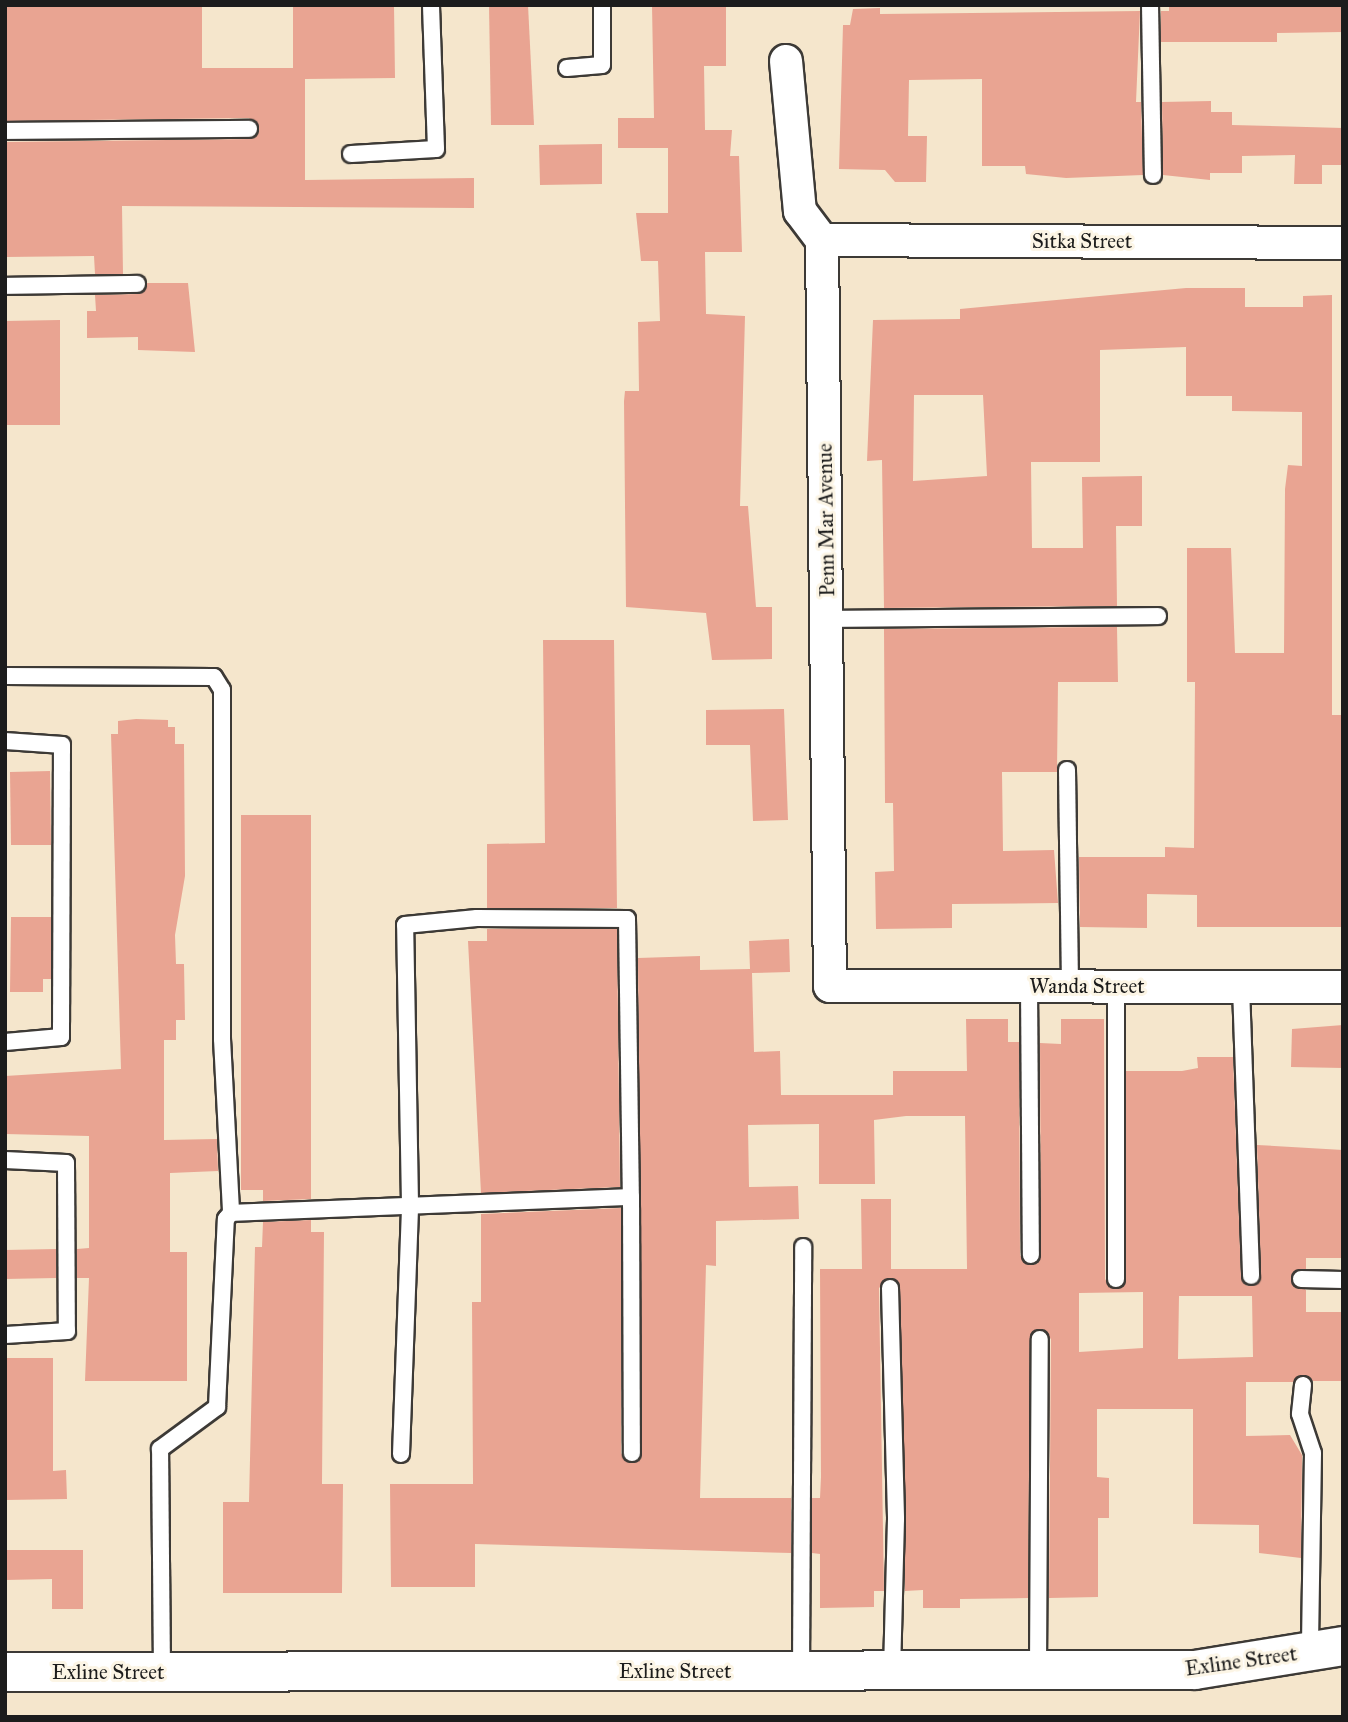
<!DOCTYPE html>
<html>
<head>
<meta charset="utf-8">
<style>
  body { margin:0 }
  #map { position:relative; width:1348px; height:1722px; overflow:hidden; background:#f5e6cc; font-family:"IM FELL Great Primer",serif }
  div>[style] { position:absolute }
  .building>* { inset:0; background:#e9a492 }
  .roads { filter:drop-shadow(2px 0 #3d3a36) drop-shadow(-2px 0 #3d3a36) drop-shadow(0 2px #3d3a36) drop-shadow(0 -2px #3d3a36) }
  .lane>* { height:16px; margin:-8px; padding:0 8px; transform-origin:8px; border-radius:8px; background:#fff }
  .street>* { height:32px; margin:-16px; padding:0 16px; transform-origin:16px; border-radius:16px; background:#fff }
  .secondary>* { height:38px; margin:-19px; padding:0 19px; transform-origin:19px; border-radius:19px; background:#fff }
  span { translate:-50% -50%; white-space:nowrap; text-align:center; line-height:1.15; -webkit-text-stroke:6px #fcf5e5; paint-order:stroke }
  .street-label { font-size:21px; color:#1c1c1c }
  .frame { position:absolute; inset:0; border:7px solid #1c1c1c; pointer-events:none }
</style>
</head>
<body>
<div id="map">
  <div class="building">
    <div style="clip-path:polygon(5px 5px,202px 5px,202px 68px,293px 68px,293px 5px,394px 5px,395px 78px,305px 79px,305px 180px,474px 178px,474px 208px,122px 206px,123px 274px,95px 274px,94px 256px,5px 257px,5px 142px,249px 139px,259px 130px,249px 118px,5px 121px)"></div>
    <div style="clip-path:polygon(489px 5px,528px 5px,534px 125px,491px 125px)"></div>
    <div style="clip-path:polygon(652px 5px,726px 5px,726px 66px,704px 66px,705px 130px,732px 130px,730px 156px,739px 156px,742px 252px,705px 252px,706px 314px,745px 316px,740px 506px,748px 506px,756px 607px,772px 607px,772px 659px,712px 660px,706px 613px,626px 607px,624px 401px,625px 391px,639px 391px,638px 322px,660px 321px,658px 261px,641px 261px,636px 213px,668px 213px,668px 148px,618px 148px,618px 118px,654px 118px)"></div>
    <div style="clip-path:polygon(1169px 5px,1343px 5px,1343px 32px,1277px 33px,1277px 42px,1161px 42px,1161px 11px,1169px 11px)"></div>
    <div style="clip-path:polygon(880px 8px,880px 14px,1140px 11px,1136px 102px,1141px 102px,1143px 175px,1066px 178px,1026px 174px,1025px 166px,982px 166px,982px 79px,909px 80px,908px 136px,927px 136px,926px 182px,895px 182px,885px 170px,839px 169px,843px 25px,850px 25px,853px 9px)"></div>
    <div style="clip-path:polygon(1211px 101px,1211px 112px,1232px 112px,1232px 125px,1343px 128px,1343px 165px,1322px 165px,1322px 184px,1294px 184px,1295px 155px,1242px 156px,1242px 173px,1210px 173px,1210px 180px,1163px 175px,1162px 102px)"></div>
    <div style="clip-path:polygon(602px 144px,602px 184px,540px 185px,539px 145px)"></div>
    <div style="clip-path:polygon(147px 283px,188px 283px,195px 352px,138px 350px,138px 337px,87px 338px,87px 311px,96px 311px,95px 295px,138px 294px)"></div>
    <div style="clip-path:polygon(evenodd,1186px 288px,1245px 288px,1245px 307px,1303px 307px,1303px 296px,1332px 295px,1332px 715px,1343px 715px,1343px 927px,1197px 927px,1197px 895px,1147px 894px,1147px 928px,1080px 927px,1079px 857px,1165px 857px,1165px 847px,1194px 848px,1195px 682px,1187px 682px,1187px 548px,1231px 548px,1235px 653px,1284px 653px,1285px 489px,1288px 465px,1302px 466px,1302px 412px,1232px 411px,1232px 396px,1186px 396px,1186px 347px,1100px 350px,1100px 462px,1031px 462px,1032px 548px,1083px 548px,1082px 477px,1142px 476px,1142px 526px,1116px 526px,1117px 606px,884px 608px,882px 460px,867px 461px,873px 320px,960px 319px,960px 309px,1186px 288px,914px 395px,983px 395px,987px 476px,913px 481px,914px 395px)"></div>
    <div style="clip-path:polygon(60px 320px,60px 425px,5px 425px,5px 321px)"></div>
    <div style="clip-path:polygon(1117px 627px,1118px 682px,1058px 682px,1057px 772px,1002px 772px,1003px 851px,1054px 850px,1058px 903px,952px 904px,952px 928px,876px 929px,875px 872px,894px 871px,893px 803px,885px 803px,884px 629px)"></div>
    <div style="clip-path:polygon(543px 640px,614px 640px,617px 908px,487px 908px,487px 844px,545px 843px)"></div>
    <div style="clip-path:polygon(784px 709px,788px 820px,753px 821px,750px 745px,706px 745px,706px 710px)"></div>
    <div style="clip-path:polygon(136px 719px,168px 720px,168px 727px,175px 727px,175px 744px,184px 744px,185px 876px,175px 935px,176px 964px,184px 964px,185px 1020px,176px 1020px,176px 1040px,164px 1040px,164px 1140px,217px 1139px,218px 1171px,170px 1173px,170px 1252px,187px 1252px,187px 1381px,85px 1381px,89px 1278px,77px 1278px,77px 1249px,89px 1248px,89px 1136px,5px 1134px,5px 1076px,121px 1069px,111px 734px,118px 734px,118px 721px)"></div>
    <div style="clip-path:polygon(50px 771px,51px 845px,11px 845px,10px 772px)"></div>
    <div style="clip-path:polygon(241px 815px,311px 815px,311px 1199px,263px 1201px,263px 1190px,241px 1190px)"></div>
    <div style="clip-path:polygon(11px 917px,51px 917px,51px 979px,43px 979px,43px 992px,10px 992px)"></div>
    <div style="clip-path:polygon(487px 929px,617px 929px,620px 1187px,481px 1193px,468px 941px,487px 941px)"></div>
    <div style="clip-path:polygon(evenodd,789px 939px,790px 972px,752px 973px,754px 1052px,780px 1051px,781px 1095px,893px 1095px,893px 1071px,967px 1071px,966px 1019px,1008px 1019px,1008px 1042px,1019px 1042px,1020px 1255px,1026px 1264px,1037px 1264px,1041px 1255px,1040px 1043px,1061px 1044px,1061px 1019px,1104px 1019px,1105px 1279px,1111px 1288px,1126px 1279px,1126px 1071px,1182px 1071px,1198px 1068px,1197px 1057px,1233px 1057px,1241px 1276px,1247px 1286px,1261px 1276px,1257px 1145px,1343px 1150px,1343px 1258px,1306px 1258px,1306px 1269px,1291px 1279px,1306px 1290px,1306px 1312px,1343px 1312px,1343px 1381px,1313px 1381px,1303px 1375px,1293px 1382px,1246px 1382px,1246px 1436px,1290px 1435px,1302px 1455px,1301px 1558px,1259px 1553px,1259px 1525px,1193px 1524px,1193px 1409px,1097px 1409px,1097px 1477px,1109px 1478px,1109px 1518px,1098px 1518px,1098px 1597px,1049px 1598px,1051px 1339px,1039px 1329px,1030px 1339px,1028px 1598px,960px 1599px,960px 1608px,923px 1608px,923px 1590px,905px 1591px,900px 1288px,889px 1278px,879px 1288px,884px 1591px,874px 1591px,874px 1607px,820px 1608px,820px 1554px,812px 1553px,812px 1498px,820px 1498px,821px 1477px,820px 1269px,862px 1269px,861px 1199px,891px 1199px,891px 1269px,967px 1269px,965px 1116px,906px 1116px,874px 1120px,875px 1184px,819px 1184px,819px 1124px,748px 1125px,749px 1187px,798px 1186px,799px 1219px,716px 1221px,716px 1266px,706px 1265px,700px 1498px,791px 1498px,791px 1553px,475px 1544px,475px 1587px,391px 1587px,390px 1484px,473px 1484px,472px 1302px,481px 1302px,481px 1214px,621px 1208px,621px 1453px,627px 1462px,641px 1459px,638px 958px,700px 956px,700px 970px,750px 969px,749px 941px,789px 939px,1143px 1292px,1143px 1348px,1079px 1352px,1079px 1293px,1143px 1292px,789px 939px,1179px 1296px,1252px 1296px,1253px 1357px,1178px 1359px,1179px 1296px)"></div>
    <div style="clip-path:polygon(1343px 1025px,1343px 1068px,1291px 1067px,1292px 1029px)"></div>
    <div style="clip-path:polygon(311px 1220px,311px 1232px,324px 1232px,322px 1484px,343px 1484px,342px 1593px,223px 1593px,223px 1502px,249px 1502px,255px 1247px,262px 1247px,263px 1222px)"></div>
    <div style="clip-path:polygon(56px 1249px,56px 1278px,5px 1279px,5px 1250px)"></div>
    <div style="clip-path:polygon(6px 1358px,53px 1358px,53px 1471px,66px 1470px,67px 1499px,5px 1500px)"></div>
    <div style="clip-path:polygon(5px 1550px,83px 1550px,83px 1609px,52px 1609px,52px 1579px,5px 1580px)"></div>
  </div>
  <div class="roads">
    <div class="lane">
      <div style="left:1150px;top:5px;width:170px;rotate:89deg"></div>
      <div style="left:567px;top:68px;width:35px;rotate:-5deg"></div>
      <div style="left:602px;top:65px;width:60px;rotate:-90deg"></div>
      <div style="left:5px;top:131px;width:244px;rotate:-0.5deg"></div>
      <div style="left:351px;top:154px;width:85px;rotate:-3.4deg"></div>
      <div style="left:436px;top:149px;width:144px;rotate:-92deg"></div>
      <div style="left:5px;top:286px;width:132px;rotate:-0.9deg"></div>
      <div style="left:828px;top:619px;width:330px;rotate:-0.5deg"></div>
      <div style="left:5px;top:676px;width:209px;rotate:0.3deg"></div>
      <div style="left:214px;top:677px;width:15px;rotate:58deg"></div>
      <div style="left:222px;top:690px;width:349px;rotate:90deg"></div>
      <div style="left:222px;top:1039px;width:174px;rotate:87deg"></div>
      <div style="left:5px;top:741px;width:57px;rotate:4deg"></div>
      <div style="left:62px;top:745px;width:292px;rotate:90.2deg"></div>
      <div style="left:61px;top:1037px;width:56px;rotate:174.9deg"></div>
      <div style="left:1067px;top:770px;width:216px;rotate:89.2deg"></div>
      <div style="left:1029px;top:986px;width:269px;rotate:89.6deg"></div>
      <div style="left:1241px;top:987px;width:289px;rotate:88deg"></div>
      <div style="left:5px;top:1160px;width:61px;rotate:2.8deg"></div>
      <div style="left:66px;top:1163px;width:168px;rotate:89.7deg"></div>
      <div style="left:67px;top:1331px;width:62px;rotate:176.3deg"></div>
      <div style="left:1116px;top:1279px;width:293px;rotate:-90deg"></div>
      <div style="left:1301px;top:1279px;width:42px;rotate:1.4deg"></div>
      <div style="left:890px;top:1288px;width:231px;rotate:88.5deg"></div>
      <div style="left:896px;top:1519px;width:152px;rotate:91.5deg"></div>
      <div style="left:1303px;top:1385px;width:29px;rotate:96deg"></div>
      <div style="left:1300px;top:1414px;width:41px;rotate:71.6deg"></div>
      <div style="left:1313px;top:1453px;width:198px;rotate:90.9deg"></div>
      <div style="left:401px;top:1454px;width:250px;rotate:-87.9deg"></div>
      <div style="left:410px;top:1204px;width:279px;rotate:-91deg"></div>
      <div style="left:405px;top:925px;width:72px;rotate:-5.6deg"></div>
      <div style="left:477px;top:918px;width:150px;rotate:0.4deg"></div>
      <div style="left:627px;top:919px;width:278px;rotate:89.2deg"></div>
      <div style="left:1038px;top:1670px;width:331px;rotate:-89.7deg"></div>
      <div style="left:801px;top:1671px;width:424px;rotate:-89.7deg"></div>
      <div style="left:162px;top:1672px;width:223px;rotate:-90.5deg"></div>
      <div style="left:160px;top:1449px;width:71px;rotate:-36.4deg"></div>
      <div style="left:217px;top:1407px;width:188px;rotate:-87.3deg"></div>
      <div style="left:226px;top:1219px;width:8px;rotate:-50deg"></div>
      <div style="left:231px;top:1213px;width:400px;rotate:-2.3deg"></div>
      <div style="left:631px;top:1197px;width:256px;rotate:89.8deg"></div>
    </div>
    <div class="street">
      <div style="left:786px;top:61px;width:151px;rotate:84.7deg"></div>
      <div style="left:800px;top:211px;width:36px;rotate:53deg"></div>
      <div style="left:822px;top:240px;width:746px;rotate:89.39deg"></div>
      <div style="left:830px;top:986px;width:513px;rotate:0.11deg"></div>
      <div style="left:822px;top:240px;width:521px;rotate:0.33deg"></div>
    </div>
    <div class="secondary">
      <div style="left:5px;top:1672px;width:1190px;rotate:-0.1deg"></div>
      <div style="left:1195px;top:1670px;width:150px;rotate:-9.2deg"></div>
    </div>
  </div>
  <div class="street-label">
    <span style="left:1082px;top:241px">Sitka Street</span>
    <span style="left:826px;top:520px;rotate:-91deg">Penn Mar Avenue</span>
    <span style="left:1087px;top:986px">Wanda Street</span>
    <span style="left:1241px;top:1661px;rotate:-8deg">Exline Street</span>
    <span style="left:675px;top:1671px">Exline Street</span>
    <span style="left:108px;top:1672px">Exline Street</span>
  </div>
  <div class="frame"></div>
</div>
</body>
</html>
